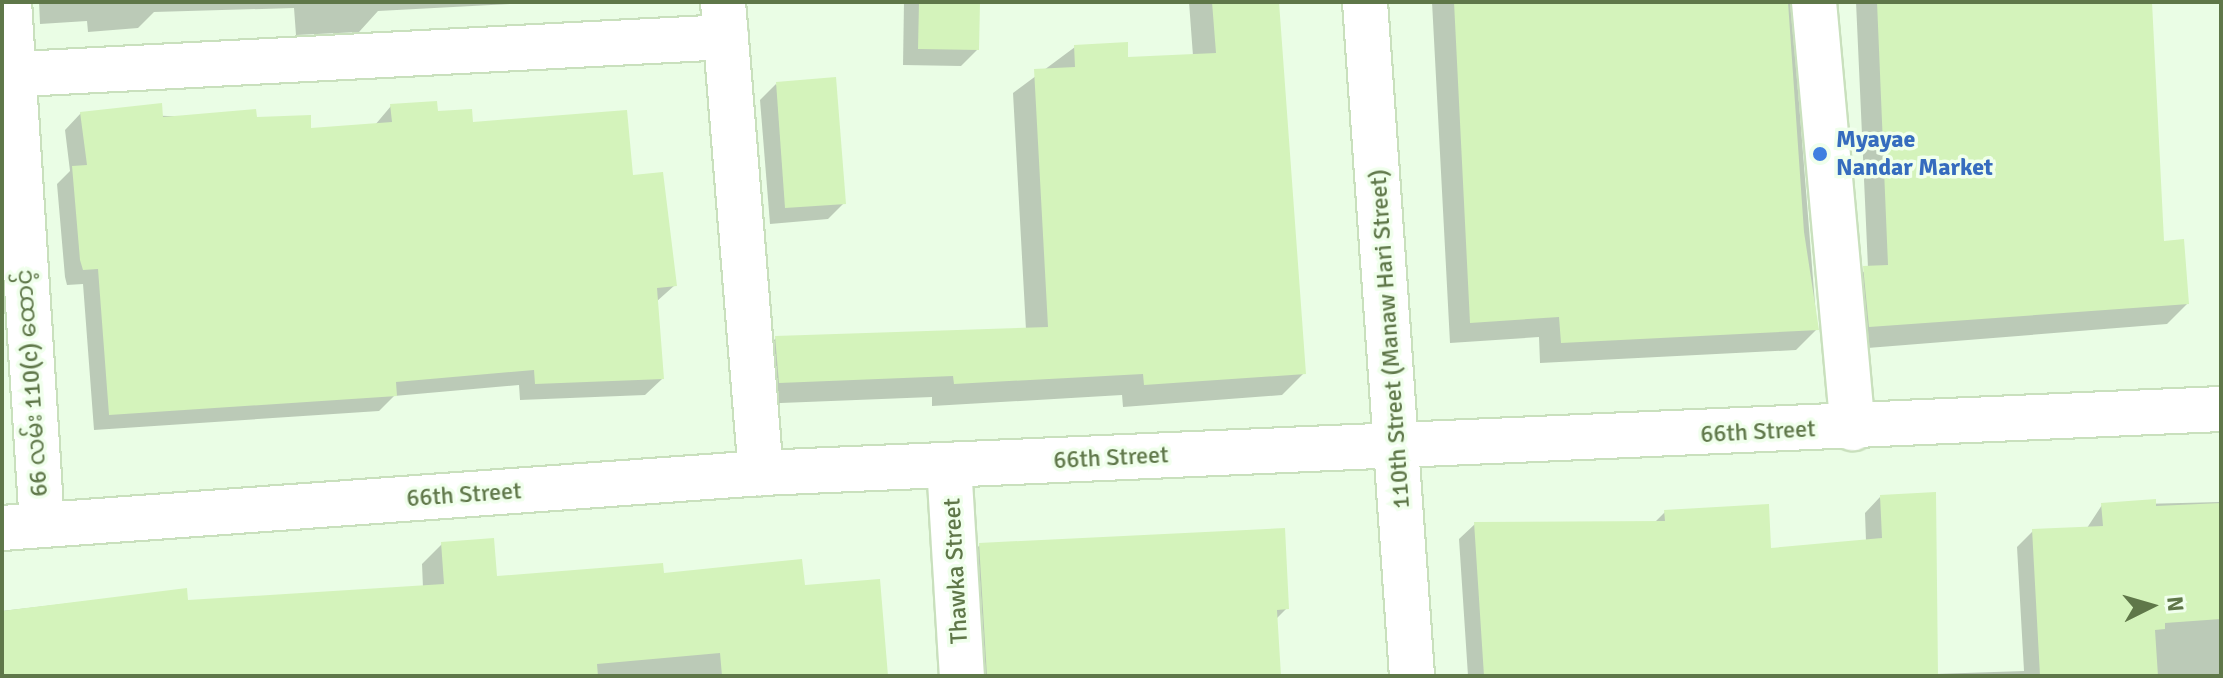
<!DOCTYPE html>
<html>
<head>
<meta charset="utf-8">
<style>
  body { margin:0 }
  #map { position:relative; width:2223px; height:678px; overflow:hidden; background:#eafde5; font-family:Signika,"Noto Sans Myanmar",sans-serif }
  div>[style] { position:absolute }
  .shadow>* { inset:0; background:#0003 }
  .building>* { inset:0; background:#d4f3bb }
  .roads { filter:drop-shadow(2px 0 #c9e0bd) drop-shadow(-2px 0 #c9e0bd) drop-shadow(0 2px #c9e0bd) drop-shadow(0 -2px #c9e0bd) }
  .street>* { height:44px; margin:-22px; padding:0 22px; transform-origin:22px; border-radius:22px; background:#fff }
  .secondary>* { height:44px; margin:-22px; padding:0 22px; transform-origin:22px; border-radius:22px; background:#fff }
  .dots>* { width:22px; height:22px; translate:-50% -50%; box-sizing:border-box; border:4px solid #f0ffec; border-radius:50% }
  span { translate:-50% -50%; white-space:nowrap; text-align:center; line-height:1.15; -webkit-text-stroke:7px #f0ffec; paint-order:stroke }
  .shop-label { font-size:24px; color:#366cbe; font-weight:700 }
  .left { translate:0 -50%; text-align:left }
  .street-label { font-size:24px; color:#5f7749 }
  .frame { position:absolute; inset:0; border:4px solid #5f7749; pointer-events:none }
  .north { position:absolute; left:2111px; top:566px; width:80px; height:80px; -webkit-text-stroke:6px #f0ffec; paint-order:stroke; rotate:85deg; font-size:22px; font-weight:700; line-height:32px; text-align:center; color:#5f7749 }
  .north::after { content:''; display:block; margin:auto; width:28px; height:36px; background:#5f7749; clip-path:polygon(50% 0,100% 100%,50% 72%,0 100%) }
</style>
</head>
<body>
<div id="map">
  <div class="shadow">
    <div style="clip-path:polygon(39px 2px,547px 2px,378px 11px,359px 32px,296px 35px,294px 8px,154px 12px,138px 28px,88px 32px,87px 21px,40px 24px)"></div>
    <div style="clip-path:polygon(904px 2px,978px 2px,977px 50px,961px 66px,903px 65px)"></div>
    <div style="clip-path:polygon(1189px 2px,1277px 2px,1304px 373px,1282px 395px,1123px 407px,1122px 395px,932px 406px,932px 397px,757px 404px,754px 360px,776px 338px,1026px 330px,1013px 93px,1075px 47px,1127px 60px,1193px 56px)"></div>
    <div style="clip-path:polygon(1432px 2px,1791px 2px,1817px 329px,1796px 350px,1540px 363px,1539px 337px,1450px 343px)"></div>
    <div style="clip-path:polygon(1856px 2px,2150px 2px,2162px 243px,2187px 304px,2167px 324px,1855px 349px,1844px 288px,1868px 268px)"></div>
    <div style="clip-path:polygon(776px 84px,844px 203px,828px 219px,770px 224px,760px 100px)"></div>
    <div style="clip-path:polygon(391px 106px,436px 114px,631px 177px,675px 285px,656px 302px,662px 379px,645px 395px,520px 400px,519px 385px,394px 396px,379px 411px,94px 430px,83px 284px,67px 285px,65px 277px,57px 184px,70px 171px,65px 130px,81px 113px,255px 119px,309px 130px,375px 125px)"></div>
    <div style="clip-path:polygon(2px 396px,4px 425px,2px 427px)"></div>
    <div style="clip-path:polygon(1880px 497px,1935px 674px,2024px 671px,2017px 547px,2033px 531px,2087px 528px,2102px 505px,2221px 502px,2221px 676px,1468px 676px,1459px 539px,1475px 524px,1654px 523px,1665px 512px,1769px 550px,1866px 541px,1865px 513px)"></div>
    <div style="clip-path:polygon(442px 544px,496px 578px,662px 575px,803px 587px,885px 676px,2px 676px,2px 611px,185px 590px,186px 602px,423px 588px,422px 564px)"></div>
    <div style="clip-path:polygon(980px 545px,1287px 608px,1275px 620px,1277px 676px,966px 676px,959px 566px)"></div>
  </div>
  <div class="building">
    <div style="clip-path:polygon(919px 2px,980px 2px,979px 50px,918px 49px)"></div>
    <div style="clip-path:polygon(1212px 2px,1279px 2px,1306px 374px,1144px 385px,1143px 374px,954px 384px,953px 376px,779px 383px,775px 336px,1048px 327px,1034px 69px,1075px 67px,1074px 45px,1128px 42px,1128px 57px,1216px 53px)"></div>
    <div style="clip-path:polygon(1454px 2px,1788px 2px,1804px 232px,1819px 330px,1561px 343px,1559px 317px,1470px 323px)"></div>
    <div style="clip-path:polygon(1877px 2px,2152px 2px,2164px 241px,2184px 239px,2189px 304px,1869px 327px,1863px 266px,1888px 265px)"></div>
    <div style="clip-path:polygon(836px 77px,846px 204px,785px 208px,776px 82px)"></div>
    <div style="clip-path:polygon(437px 101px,438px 111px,472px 109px,473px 122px,627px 110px,633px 175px,663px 172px,677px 286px,657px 288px,664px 379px,535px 384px,534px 370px,396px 382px,397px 396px,109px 415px,98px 269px,83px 270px,80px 260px,72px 166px,87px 165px,80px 112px,162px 103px,163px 117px,256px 109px,257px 117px,311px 115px,311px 128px,392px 122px,390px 104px)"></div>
    <div style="clip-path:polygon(1936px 492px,1938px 676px,1484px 676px,1474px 522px,1665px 521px,1664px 510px,1769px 504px,1771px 548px,1882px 538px,1880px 495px)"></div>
    <div style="clip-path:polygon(2156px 499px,2156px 506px,2221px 503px,2221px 619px,2165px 623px,2165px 629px,2155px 630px,2158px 676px,2040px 676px,2032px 529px,2103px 526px,2101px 503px)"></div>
    <div style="clip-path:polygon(1285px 528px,1289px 609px,1277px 610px,1281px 676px,987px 676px,979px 543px)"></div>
    <div style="clip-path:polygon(494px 538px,497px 576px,663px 563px,664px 573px,802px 559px,805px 585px,880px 579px,888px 676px,722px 676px,720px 653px,597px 664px,598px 676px,2px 676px,2px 611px,187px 588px,188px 600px,444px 584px,441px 542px)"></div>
  </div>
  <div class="roads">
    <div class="street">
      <div style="left:9px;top:2px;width:524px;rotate:86.39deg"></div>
      <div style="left:723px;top:2px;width:473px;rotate:85.4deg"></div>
      <div style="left:1814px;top:2px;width:428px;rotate:84.8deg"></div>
      <div style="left:2px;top:75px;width:725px;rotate:-3deg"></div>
      <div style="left:949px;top:465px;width:211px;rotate:86.5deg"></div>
    </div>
    <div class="secondary">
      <div style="left:1365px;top:2px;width:676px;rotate:86.01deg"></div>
      <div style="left:2px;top:528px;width:761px;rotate:-4.14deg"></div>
      <div style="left:761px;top:473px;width:1461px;rotate:-2.51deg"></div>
    </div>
  </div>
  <div class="dots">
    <div style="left:1820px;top:154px;background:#3f7fe0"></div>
  </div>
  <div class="shop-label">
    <span class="left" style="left:1836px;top:154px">Myayae<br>Nandar Market</span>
  </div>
  <div class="street-label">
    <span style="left:1390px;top:339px;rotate:-94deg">110th Street (Manaw Hari Street)</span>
    <span style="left:32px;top:383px;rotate:-94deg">66 လမ်း 110(c) ထောင့်</span>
    <span style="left:1758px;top:432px;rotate:-3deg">66th Street</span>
    <span style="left:1111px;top:458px;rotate:-3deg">66th Street</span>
    <span style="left:464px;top:495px;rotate:-4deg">66th Street</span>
    <span style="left:956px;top:571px;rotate:-93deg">Thawka Street</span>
  </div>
  <div class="frame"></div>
  <div class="north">N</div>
</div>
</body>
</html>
